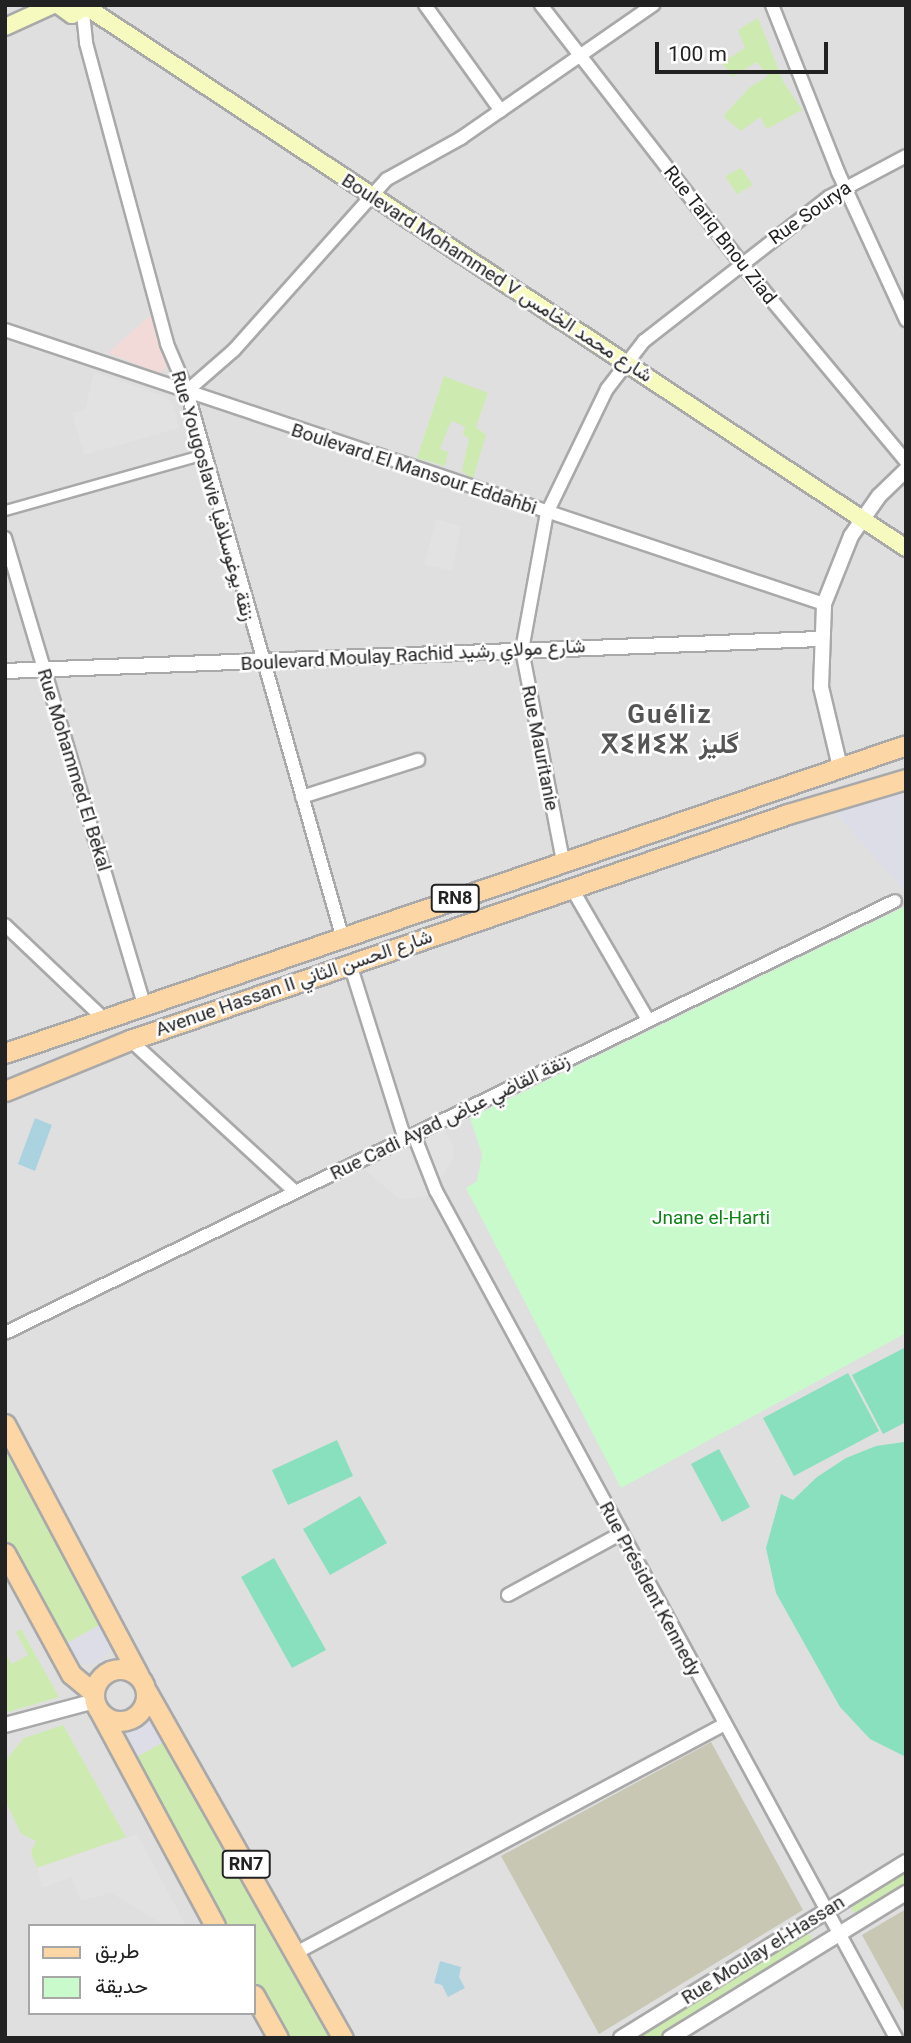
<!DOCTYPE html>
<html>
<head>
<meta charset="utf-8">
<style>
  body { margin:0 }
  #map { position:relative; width:911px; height:2043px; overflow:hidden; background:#f2efe9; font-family:Roboto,Vazirmatn,"Noto Sans Tifinagh",sans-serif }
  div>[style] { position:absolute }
  .residential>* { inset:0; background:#e0dfdf }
  .commercial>* { inset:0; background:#f2dad9 }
  .construction>* { inset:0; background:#c7c7b4 }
  .grass>* { inset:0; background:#cdebb0 }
  .park>* { inset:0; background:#c8facc }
  .pitch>* { inset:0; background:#88e0be }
  .parking>* { inset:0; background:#e2e2e2 }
  .plaza>* { inset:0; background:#dddde8 }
  .water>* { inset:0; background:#aad3df }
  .roads { filter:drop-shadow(2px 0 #a9a9a9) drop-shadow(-2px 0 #a9a9a9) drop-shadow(0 2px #a9a9a9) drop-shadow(0 -2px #a9a9a9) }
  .pedestrian>* { height:9px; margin:-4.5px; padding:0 4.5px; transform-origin:4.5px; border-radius:4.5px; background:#fff }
  .minor>* { height:12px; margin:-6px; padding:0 6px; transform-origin:6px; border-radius:6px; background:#fff }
  .tertiary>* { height:14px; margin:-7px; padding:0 7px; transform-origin:7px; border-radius:7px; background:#fff }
  .secondary>* { height:16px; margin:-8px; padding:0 8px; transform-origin:8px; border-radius:8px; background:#f7fabf }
  .primary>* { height:19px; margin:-9.5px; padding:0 9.5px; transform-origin:9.5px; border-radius:9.5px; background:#fcd6a4 }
  .primary>.ring { margin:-9.5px; padding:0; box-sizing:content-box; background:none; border:19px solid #fcd6a4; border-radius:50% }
  span { translate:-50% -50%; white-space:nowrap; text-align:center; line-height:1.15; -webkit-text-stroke:5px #fff; paint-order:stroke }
  .shield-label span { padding:2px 5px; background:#fff; border:2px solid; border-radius:5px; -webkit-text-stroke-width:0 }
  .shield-label { font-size:18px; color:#222; font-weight:700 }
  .street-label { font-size:19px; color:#222 }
  .park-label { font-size:19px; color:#0c8416 }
  .district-label { font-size:26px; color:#555; font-weight:700; letter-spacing:2px }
  .frame { position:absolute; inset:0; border:7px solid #222; pointer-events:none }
  .legend { position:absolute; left:28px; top:1924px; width:228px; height:91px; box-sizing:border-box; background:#fff; border:2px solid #a7a7a7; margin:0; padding:9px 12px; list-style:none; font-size:21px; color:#222 }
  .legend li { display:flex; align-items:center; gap:14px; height:35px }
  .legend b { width:35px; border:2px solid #a7a7a7 }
  .scale { position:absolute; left:655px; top:42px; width:173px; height:32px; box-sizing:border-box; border:4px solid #222; border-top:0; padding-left:9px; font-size:21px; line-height:24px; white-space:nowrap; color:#222; -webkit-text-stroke:5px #fff; paint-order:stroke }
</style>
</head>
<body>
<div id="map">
  <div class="residential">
    <div style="clip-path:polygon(evenodd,5px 5px,906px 5px,906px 2038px,5px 2038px,5px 5px,30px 1926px,254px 1926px,254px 2013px,30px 2013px,30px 1926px)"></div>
  </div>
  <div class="commercial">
    <div style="clip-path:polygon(153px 313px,168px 365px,160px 373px,108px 353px)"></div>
  </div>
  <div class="construction">
    <div style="clip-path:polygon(711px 1742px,803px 1910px,599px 2034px,501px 1856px)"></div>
    <div style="clip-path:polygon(906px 1909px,906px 2015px,862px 1935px)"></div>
  </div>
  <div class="grass">
    <div style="clip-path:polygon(758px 18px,783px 81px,802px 110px,767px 129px,760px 117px,741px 131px,724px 117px,726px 113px,750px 87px,768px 76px,757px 62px,732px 77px,722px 63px,745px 48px,738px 30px)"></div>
    <div style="clip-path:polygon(741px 168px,753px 185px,737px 194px,725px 176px)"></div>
    <div style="clip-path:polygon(444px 376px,488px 393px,476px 427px,486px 435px,473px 479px,462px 471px,469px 438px,463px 435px,465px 426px,451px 421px,440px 449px,448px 452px,445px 466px,417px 458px)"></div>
    <div style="clip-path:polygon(5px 1444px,103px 1623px,62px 1646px,5px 1542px)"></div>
    <div style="clip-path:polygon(21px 1629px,59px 1697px,5px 1713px,5px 1653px,12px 1664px,28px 1655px,16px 1632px)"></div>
    <div style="clip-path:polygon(63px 1725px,126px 1837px,37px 1868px,31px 1853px,36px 1841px,21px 1834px,5px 1800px,5px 1761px,24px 1738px)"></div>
    <div style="clip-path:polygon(169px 1739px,335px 2038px,281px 2038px,254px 1990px,254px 1926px,218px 1926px,127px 1762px)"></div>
    <div style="clip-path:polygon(906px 1869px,906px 1888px,861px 1916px,852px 1911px,852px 1902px)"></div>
    <div style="clip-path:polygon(805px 1933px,811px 1936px,810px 1945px,659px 2038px,632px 2038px)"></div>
  </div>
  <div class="park">
    <div style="clip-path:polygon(906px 906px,906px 1333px,621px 1488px,466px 1188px,477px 1181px,482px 1154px,470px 1118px)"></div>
  </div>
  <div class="pitch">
    <div style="clip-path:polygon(906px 1347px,906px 1422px,883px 1434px,852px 1375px)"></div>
    <div style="clip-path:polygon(848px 1373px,879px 1431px,794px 1476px,763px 1418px)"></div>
    <div style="clip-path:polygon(906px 1434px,906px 1757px,870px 1739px,840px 1707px,776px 1593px,766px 1548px,781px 1494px,793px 1500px,817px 1477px,846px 1458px,876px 1446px,904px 1442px)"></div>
    <div style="clip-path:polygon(337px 1440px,353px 1476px,288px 1505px,272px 1470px)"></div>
    <div style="clip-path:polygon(719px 1449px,750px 1507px,722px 1522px,691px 1464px)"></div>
    <div style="clip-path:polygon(360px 1496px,387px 1543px,330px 1575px,303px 1529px)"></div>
    <div style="clip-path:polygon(274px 1558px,326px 1650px,292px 1668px,241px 1577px)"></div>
  </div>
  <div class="parking">
    <div style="clip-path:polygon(94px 372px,163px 396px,172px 403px,179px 428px,84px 455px,72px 413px,85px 410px)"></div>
    <div style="clip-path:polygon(436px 519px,461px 526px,452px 570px,424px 565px)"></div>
    <div style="clip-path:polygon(443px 1128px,453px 1144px,453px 1159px,430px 1196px,400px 1200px,365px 1170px)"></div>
    <div style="clip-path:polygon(137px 1834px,186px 1926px,166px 1926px,111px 1893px,81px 1901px,71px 1877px,42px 1888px,37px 1868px)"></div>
  </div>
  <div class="plaza">
    <div style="clip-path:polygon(906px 791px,906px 893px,835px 812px)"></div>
    <div style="clip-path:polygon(103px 1623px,112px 1642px,109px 1652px,96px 1664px,76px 1664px,62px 1646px)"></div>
    <div style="clip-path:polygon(140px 1720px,160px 1725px,169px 1739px,127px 1762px,121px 1740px,131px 1723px)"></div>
  </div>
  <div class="water">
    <div style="clip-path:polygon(35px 1118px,52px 1125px,35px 1171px,18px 1164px)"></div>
    <div style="clip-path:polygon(440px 1961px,461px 1967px,459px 1977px,465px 1988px,448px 1997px,442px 1985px,434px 1983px)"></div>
  </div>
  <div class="roads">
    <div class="pedestrian">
      <div style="left:5px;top:510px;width:207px;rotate:-15.7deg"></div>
    </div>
    <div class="minor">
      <div style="left:425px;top:5px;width:130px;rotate:54.4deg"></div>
      <div style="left:541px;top:5px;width:325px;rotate:52.2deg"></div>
      <div style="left:740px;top:262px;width:259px;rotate:50.2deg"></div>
      <div style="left:772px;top:5px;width:180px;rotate:68.4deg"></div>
      <div style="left:838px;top:172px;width:163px;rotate:65.3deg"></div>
      <div style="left:83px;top:13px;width:30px;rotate:84deg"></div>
      <div style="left:86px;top:43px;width:312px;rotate:74.9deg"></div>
      <div style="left:167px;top:344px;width:51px;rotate:66.9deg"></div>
      <div style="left:187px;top:391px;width:567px;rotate:74.12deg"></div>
      <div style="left:5px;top:330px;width:864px;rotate:18.5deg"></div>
      <div style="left:187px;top:391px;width:62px;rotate:-41.1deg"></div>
      <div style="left:234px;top:350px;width:229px;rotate:-48.2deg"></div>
      <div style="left:387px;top:179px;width:85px;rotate:-29deg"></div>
      <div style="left:461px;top:138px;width:234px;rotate:-34.7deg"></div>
      <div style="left:5px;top:538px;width:484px;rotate:73.4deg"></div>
      <div style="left:302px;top:797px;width:122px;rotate:-17.7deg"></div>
      <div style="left:563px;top:861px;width:215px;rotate:-101deg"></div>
      <div style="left:522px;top:650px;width:139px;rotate:-79.7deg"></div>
      <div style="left:547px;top:513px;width:138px;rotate:-64.2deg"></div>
      <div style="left:607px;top:389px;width:61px;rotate:-52.4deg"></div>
      <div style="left:644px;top:341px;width:234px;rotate:-37.9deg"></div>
      <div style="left:829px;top:197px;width:87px;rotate:-28deg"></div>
      <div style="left:571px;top:887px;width:154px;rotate:59.9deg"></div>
      <div style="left:5px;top:925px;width:132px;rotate:43.5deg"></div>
      <div style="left:350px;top:964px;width:184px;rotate:72.6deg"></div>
      <div style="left:130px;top:1040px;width:223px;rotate:42.6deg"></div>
      <div style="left:414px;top:1135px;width:60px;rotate:68.6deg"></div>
      <div style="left:436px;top:1191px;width:964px;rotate:61.49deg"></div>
      <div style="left:5px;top:1333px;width:989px;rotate:-25.89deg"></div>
      <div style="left:508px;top:1595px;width:128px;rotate:-28.6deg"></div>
      <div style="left:296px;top:1953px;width:484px;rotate:-28.1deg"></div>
    </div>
    <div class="tertiary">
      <div style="left:5px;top:671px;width:816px;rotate:-2.25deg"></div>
      <div style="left:840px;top:767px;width:82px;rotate:-103.4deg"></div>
      <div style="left:821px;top:687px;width:83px;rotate:-87.9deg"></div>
      <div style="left:824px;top:604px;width:73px;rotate:-68.3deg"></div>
      <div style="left:851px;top:536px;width:49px;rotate:-55deg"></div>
      <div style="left:879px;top:496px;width:37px;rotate:-44deg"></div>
      <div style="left:5px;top:1725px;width:93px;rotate:-14.9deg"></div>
      <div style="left:621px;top:2038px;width:335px;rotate:-31.7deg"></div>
      <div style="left:670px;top:2038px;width:277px;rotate:-31.6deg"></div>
    </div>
    <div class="secondary">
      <div style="left:58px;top:5px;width:17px;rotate:36deg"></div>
      <div style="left:72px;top:15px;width:20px;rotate:-30deg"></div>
      <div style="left:88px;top:8px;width:980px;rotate:33.43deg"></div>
      <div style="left:5px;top:27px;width:53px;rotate:-24.6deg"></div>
    </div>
    <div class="primary">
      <div style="left:5px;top:1053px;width:952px;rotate:-18.87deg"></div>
      <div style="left:5px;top:1091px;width:135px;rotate:-22.2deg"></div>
      <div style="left:130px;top:1040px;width:696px;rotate:-18.96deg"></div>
      <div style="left:788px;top:814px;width:123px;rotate:-16.5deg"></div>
      <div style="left:5px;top:1424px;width:285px;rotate:62deg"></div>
      <div style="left:5px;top:1553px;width:138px;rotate:61.4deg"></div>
      <div style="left:71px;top:1674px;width:30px;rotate:40deg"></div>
      <div class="ring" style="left:94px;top:1669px;width:33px;height:33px"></div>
      <div style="left:147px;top:1692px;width:398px;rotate:60.5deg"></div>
      <div style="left:100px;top:1712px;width:243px;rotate:61.7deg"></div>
      <div style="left:254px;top:1995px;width:49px;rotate:60.8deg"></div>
    </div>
  </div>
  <div class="shield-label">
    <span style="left:455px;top:898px">RN8</span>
    <span style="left:246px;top:1864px">RN7</span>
  </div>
  <div class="street-label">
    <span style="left:810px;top:213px;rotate:-35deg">Rue Sourya</span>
    <span style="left:720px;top:235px;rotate:52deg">Rue Tariq Bnou Ziad</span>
    <span style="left:497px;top:278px;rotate:33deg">Boulevard Mohammed V شارع محمد الخامس</span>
    <span style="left:414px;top:469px;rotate:18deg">Boulevard El Mansour Eddahbi</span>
    <span style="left:213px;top:496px;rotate:74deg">Rue Yougoslavie زنقة يوغوسلافيا</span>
    <span style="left:413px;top:655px;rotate:-3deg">Boulevard Moulay Rachid شارع مولاي رشيد</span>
    <span style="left:540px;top:748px;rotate:79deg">Rue Mauritanie</span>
    <span style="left:74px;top:770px;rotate:73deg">Rue Mohammed El Bekal</span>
    <span style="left:294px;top:983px;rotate:-19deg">Avenue Hassan II شارع الحسن الثاني</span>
    <span style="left:450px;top:1117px;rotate:-26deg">Rue Cadi Ayad زنقة القاضي عياض</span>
    <span style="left:650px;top:1589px;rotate:62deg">Rue Président Kennedy</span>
    <span style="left:763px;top:1950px;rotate:-32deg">Rue Moulay el-Hassan</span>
  </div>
  <div class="park-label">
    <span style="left:711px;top:1218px">Jnane el-Harti</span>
  </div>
  <div class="district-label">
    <span style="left:670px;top:730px">Guéliz<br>ⴳⵉⵍⵉⵣ گليز</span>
  </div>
  <div class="frame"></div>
  <ul class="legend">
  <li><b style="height:9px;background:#fcd6a4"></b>طريق</li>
  <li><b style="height:19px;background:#c8facc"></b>حديقة</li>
  </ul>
  <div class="scale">100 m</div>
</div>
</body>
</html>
